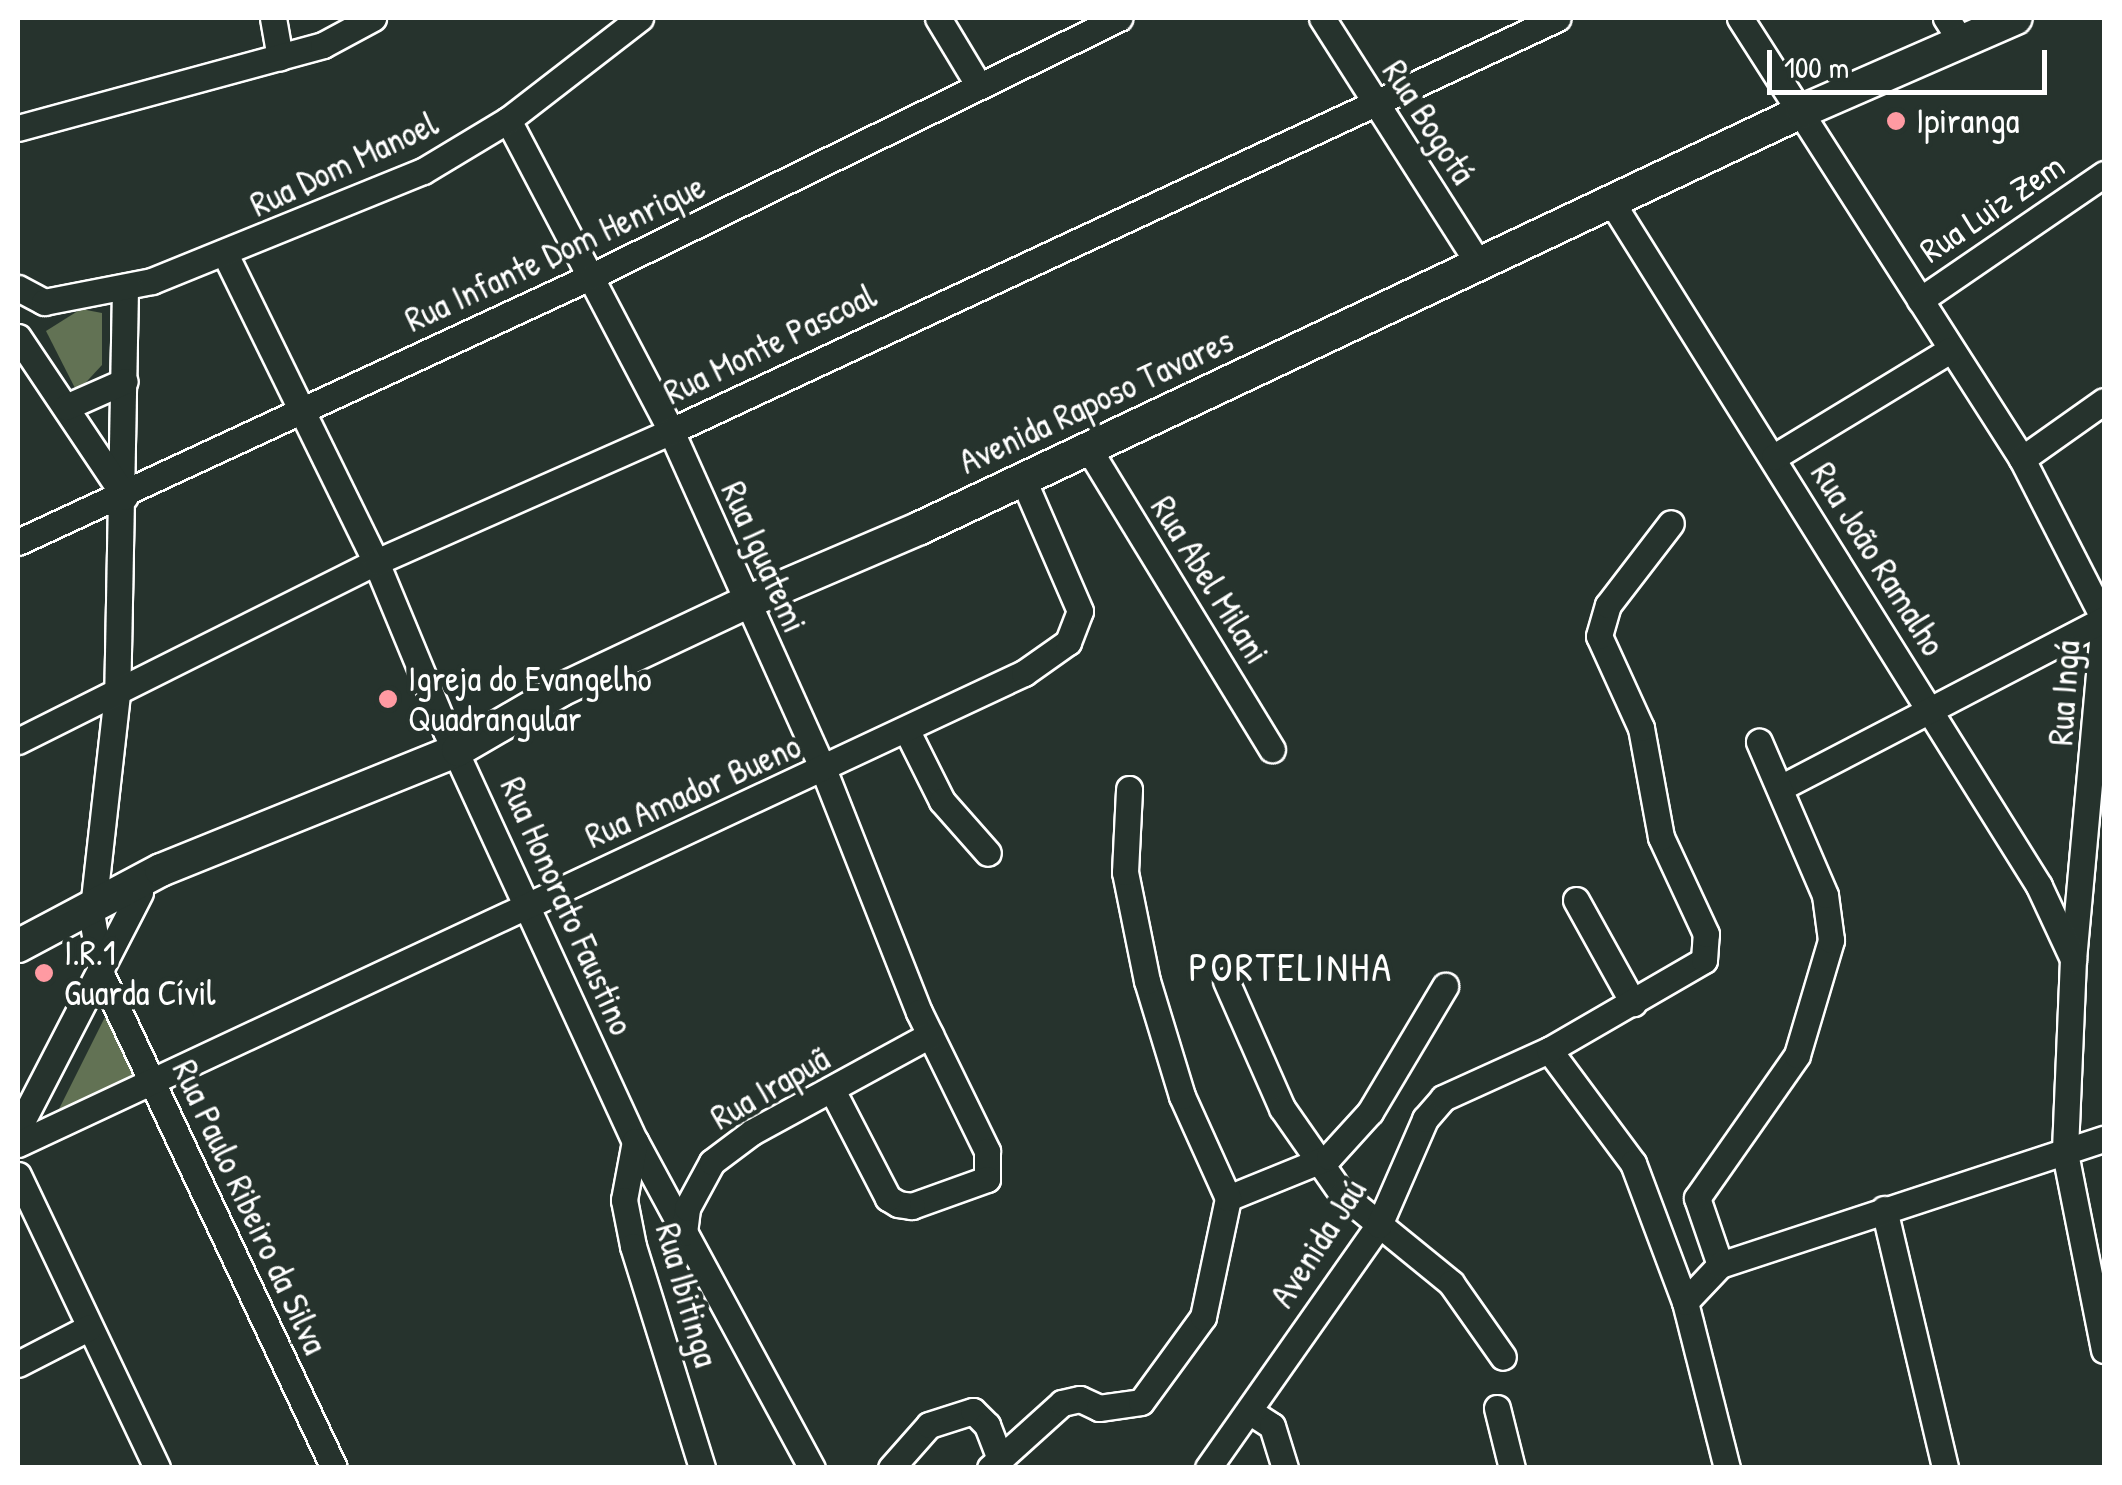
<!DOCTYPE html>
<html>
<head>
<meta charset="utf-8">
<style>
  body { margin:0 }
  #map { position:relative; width:2122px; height:1485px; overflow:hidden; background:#26332d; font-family:"Patrick Hand",sans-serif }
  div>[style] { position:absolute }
  .green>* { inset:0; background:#627254 }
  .roads { filter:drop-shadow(2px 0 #fff) drop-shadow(-2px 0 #fff) drop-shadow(0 2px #fff) drop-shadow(0 -2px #fff) }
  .minor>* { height:25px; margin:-12.5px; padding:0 12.5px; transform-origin:12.5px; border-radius:12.5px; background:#26332d }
  .major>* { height:32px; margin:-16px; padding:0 16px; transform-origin:16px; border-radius:16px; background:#26332d }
  .dots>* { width:28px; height:28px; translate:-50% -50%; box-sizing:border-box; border:5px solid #26332d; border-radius:50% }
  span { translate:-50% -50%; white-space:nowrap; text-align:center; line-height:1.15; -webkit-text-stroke:9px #26332d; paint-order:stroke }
  .poi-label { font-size:35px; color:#fff }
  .left { translate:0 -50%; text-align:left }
  .street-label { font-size:35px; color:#fff }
  .quarter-label { font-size:40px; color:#fff; letter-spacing:2.5px }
  .frame { position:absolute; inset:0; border:20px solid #fff; pointer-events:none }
  .scale { position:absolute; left:1767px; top:50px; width:280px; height:45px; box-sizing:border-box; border:5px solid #fff; border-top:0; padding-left:12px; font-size:30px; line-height:35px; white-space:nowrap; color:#fff; -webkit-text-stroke:8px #26332d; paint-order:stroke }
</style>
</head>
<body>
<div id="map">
  <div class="green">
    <div style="clip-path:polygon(81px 309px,102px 313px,102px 365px,77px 392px,46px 331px)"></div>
    <div style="clip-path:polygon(105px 1017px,135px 1074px,58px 1111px)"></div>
  </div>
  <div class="roads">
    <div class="minor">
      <div style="left:273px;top:18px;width:40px;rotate:80deg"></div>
      <div style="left:938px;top:18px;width:79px;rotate:58.9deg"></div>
      <div style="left:1322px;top:18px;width:292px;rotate:57.5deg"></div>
      <div style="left:1740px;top:18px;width:523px;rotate:57.4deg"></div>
      <div style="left:2022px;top:459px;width:180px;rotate:62.9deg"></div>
      <div style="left:2104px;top:619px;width:341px;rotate:95.2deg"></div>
      <div style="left:2073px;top:959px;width:194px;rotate:92.4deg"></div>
      <div style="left:2065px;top:1153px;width:201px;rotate:78.8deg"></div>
      <div style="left:1946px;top:18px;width:27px;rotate:57deg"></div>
      <div style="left:508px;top:120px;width:351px;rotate:62.3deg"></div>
      <div style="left:671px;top:431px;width:373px;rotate:65.8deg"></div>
      <div style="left:824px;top:771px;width:259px;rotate:68.5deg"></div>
      <div style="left:919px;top:1012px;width:155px;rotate:63.9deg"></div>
      <div style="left:987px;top:1151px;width:28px;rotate:90deg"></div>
      <div style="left:987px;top:1179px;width:80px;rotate:160.2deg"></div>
      <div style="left:912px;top:1206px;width:14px;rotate:-172deg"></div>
      <div style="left:898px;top:1204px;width:12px;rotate:-149deg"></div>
      <div style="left:888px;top:1198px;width:119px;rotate:-117.4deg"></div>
      <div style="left:18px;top:128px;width:316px;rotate:-15.2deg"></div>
      <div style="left:323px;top:45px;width:57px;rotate:-28.4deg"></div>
      <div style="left:1611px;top:201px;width:808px;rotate:58deg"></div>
      <div style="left:2039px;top:886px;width:81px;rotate:65deg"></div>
      <div style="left:226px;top:256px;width:341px;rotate:63.9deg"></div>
      <div style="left:376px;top:562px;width:183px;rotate:67.5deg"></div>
      <div style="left:446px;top:731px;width:451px;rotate:65.3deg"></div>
      <div style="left:635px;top:1141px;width:372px;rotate:61.6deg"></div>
      <div style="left:18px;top:288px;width:30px;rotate:28deg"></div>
      <div style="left:125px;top:289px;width:405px;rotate:91.1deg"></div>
      <div style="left:117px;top:694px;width:225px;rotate:96.4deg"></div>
      <div style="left:92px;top:918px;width:59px;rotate:80.2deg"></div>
      <div style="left:102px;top:976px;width:544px;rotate:64.75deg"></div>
      <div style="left:1920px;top:300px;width:223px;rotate:-34.4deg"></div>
      <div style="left:44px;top:302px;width:110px;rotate:-11deg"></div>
      <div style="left:152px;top:281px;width:292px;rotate:-22.1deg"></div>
      <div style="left:423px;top:171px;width:99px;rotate:-31deg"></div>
      <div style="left:508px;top:120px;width:167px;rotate:-37.7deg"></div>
      <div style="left:18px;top:337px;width:192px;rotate:56.2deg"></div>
      <div style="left:66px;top:407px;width:64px;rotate:-23.8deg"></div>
      <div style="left:1088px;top:448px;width:353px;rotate:58.6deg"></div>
      <div style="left:1774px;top:457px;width:206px;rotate:-31.3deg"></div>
      <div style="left:2022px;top:459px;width:100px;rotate:-35.3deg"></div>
      <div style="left:18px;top:542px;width:635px;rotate:-24.87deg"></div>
      <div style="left:594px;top:275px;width:585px;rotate:-26.08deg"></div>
      <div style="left:906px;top:729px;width:80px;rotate:63.4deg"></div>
      <div style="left:942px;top:801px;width:69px;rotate:48.5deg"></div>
      <div style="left:18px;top:741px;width:400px;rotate:-26.6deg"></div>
      <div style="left:376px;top:562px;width:323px;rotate:-23.9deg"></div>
      <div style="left:671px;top:431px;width:978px;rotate:-24.97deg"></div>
      <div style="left:1780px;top:788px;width:365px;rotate:-27.5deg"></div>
      <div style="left:1576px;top:900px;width:118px;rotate:61deg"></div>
      <div style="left:1226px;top:981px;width:139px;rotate:66.2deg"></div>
      <div style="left:1282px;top:1108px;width:105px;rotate:55.1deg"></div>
      <div style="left:1342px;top:1194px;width:141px;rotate:39.2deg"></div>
      <div style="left:1451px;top:1283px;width:90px;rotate:54.9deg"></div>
      <div style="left:1549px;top:1050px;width:141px;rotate:53.4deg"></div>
      <div style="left:1633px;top:1163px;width:148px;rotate:69.5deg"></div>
      <div style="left:18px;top:1129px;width:266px;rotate:-62.7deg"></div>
      <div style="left:635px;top:1141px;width:60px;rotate:100.6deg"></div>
      <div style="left:624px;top:1200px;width:47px;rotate:78.9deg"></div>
      <div style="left:633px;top:1246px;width:232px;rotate:72.7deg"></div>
      <div style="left:18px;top:1144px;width:1111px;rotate:-25.09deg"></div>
      <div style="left:1024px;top:673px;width:54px;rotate:-35.2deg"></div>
      <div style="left:1068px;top:642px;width:33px;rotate:-69deg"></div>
      <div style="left:1080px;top:611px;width:144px;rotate:-113.4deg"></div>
      <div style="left:18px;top:1175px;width:324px;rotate:64.6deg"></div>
      <div style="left:1228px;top:1198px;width:109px;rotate:-22.1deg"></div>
      <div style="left:1329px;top:1157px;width:61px;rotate:-47.7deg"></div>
      <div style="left:1370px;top:1112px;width:147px;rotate:-59.2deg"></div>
      <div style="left:1884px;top:1209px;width:266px;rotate:76.7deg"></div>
      <div style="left:684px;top:1233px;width:25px;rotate:-83deg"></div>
      <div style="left:687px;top:1208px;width:52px;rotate:-61.5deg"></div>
      <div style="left:712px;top:1162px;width:50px;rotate:-36.9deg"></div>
      <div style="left:752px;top:1132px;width:203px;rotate:-28.6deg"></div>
      <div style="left:1720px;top:1265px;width:71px;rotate:-108.9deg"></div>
      <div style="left:1697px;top:1198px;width:174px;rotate:-55deg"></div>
      <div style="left:1797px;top:1055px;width:120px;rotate:-73.5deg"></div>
      <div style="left:1831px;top:940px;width:45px;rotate:-97.6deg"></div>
      <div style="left:1825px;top:895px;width:167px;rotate:-113.3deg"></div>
      <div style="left:18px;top:1364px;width:79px;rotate:-27.2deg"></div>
      <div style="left:1497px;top:1408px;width:62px;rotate:76deg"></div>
      <div style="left:1249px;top:1411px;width:27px;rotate:33deg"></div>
      <div style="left:1272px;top:1426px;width:44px;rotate:72.8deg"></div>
      <div style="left:891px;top:1468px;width:57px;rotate:-48.5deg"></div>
      <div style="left:929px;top:1425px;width:46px;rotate:-17.7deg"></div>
      <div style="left:973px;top:1411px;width:20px;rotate:45deg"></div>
      <div style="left:987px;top:1425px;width:34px;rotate:69deg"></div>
      <div style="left:990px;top:1468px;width:97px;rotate:-42.1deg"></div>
      <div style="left:1062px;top:1403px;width:18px;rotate:-13deg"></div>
      <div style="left:1080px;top:1399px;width:21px;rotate:25deg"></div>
      <div style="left:1099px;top:1408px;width:42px;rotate:-8.1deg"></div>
      <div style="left:1141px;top:1402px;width:105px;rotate:-53.9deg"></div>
      <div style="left:1203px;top:1317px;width:122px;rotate:-78.1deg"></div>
      <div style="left:1228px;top:1198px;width:112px;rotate:-114.3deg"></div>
      <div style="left:1182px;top:1096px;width:120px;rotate:-106.9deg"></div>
      <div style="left:1147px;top:981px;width:111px;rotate:-101.4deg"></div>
      <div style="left:1125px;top:872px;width:83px;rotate:-87.2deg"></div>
      <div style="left:1208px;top:1468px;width:297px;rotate:-54.9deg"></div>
      <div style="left:1379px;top:1225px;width:116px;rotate:-66.5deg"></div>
      <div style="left:1425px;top:1119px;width:28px;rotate:-49deg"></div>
      <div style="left:1443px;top:1098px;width:116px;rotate:-24.4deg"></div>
      <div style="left:1549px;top:1050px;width:179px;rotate:-30.1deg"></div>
      <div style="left:1704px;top:960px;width:26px;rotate:-86deg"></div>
      <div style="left:1706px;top:934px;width:107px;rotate:-114.9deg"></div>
      <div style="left:1661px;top:837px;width:111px;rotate:-100.4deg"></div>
      <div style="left:1641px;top:728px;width:101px;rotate:-114.5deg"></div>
      <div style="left:1599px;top:636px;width:32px;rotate:-74deg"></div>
      <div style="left:1608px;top:605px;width:103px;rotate:-52.5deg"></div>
      <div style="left:1727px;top:1468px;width:171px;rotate:-104.2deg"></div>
      <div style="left:1685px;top:1302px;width:51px;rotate:-46.6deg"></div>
      <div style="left:1720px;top:1265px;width:404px;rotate:-18.2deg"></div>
    </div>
    <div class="major">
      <div style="left:18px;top:946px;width:162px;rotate:-28deg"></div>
      <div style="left:161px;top:870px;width:320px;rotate:-22deg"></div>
      <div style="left:458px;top:750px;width:119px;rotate:-30.2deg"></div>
      <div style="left:561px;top:690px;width:204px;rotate:-25.3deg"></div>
      <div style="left:745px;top:603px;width:190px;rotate:-23.2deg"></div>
      <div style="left:920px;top:528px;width:977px;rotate:-25.28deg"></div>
      <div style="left:1803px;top:111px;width:232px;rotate:-23.6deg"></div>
    </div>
  </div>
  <div class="dots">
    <div style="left:1896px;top:121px;background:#ff9aa2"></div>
    <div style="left:388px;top:699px;background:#ff9aa2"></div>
    <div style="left:44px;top:973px;background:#ff9aa2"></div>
  </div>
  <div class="poi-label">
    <span class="left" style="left:1916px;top:121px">Ipiranga</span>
    <span class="left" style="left:408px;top:699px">Igreja do Evangelho<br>Quadrangular</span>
    <span class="left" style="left:64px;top:973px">I.R.1<br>Guarda Cívil</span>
  </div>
  <div class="street-label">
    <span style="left:1429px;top:122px;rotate:57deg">Rua Bogotá</span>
    <span style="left:344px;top:164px;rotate:-25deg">Rua Dom Manoel</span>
    <span style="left:1992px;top:208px;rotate:-34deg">Rua Luiz Zem</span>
    <span style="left:555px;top:253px;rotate:-25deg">Rua Infante Dom Henrique</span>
    <span style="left:770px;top:344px;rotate:-26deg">Rua Monte Pascoal</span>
    <span style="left:1096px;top:401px;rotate:-25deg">Avenida Raposo Tavares</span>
    <span style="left:764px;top:557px;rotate:66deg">Rua Iguatemi</span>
    <span style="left:1878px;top:559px;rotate:58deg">Rua João Ramalho</span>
    <span style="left:1210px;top:580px;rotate:58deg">Rua Abel Milani</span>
    <span style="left:2064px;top:693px;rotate:-86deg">Rua Ingá</span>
    <span style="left:693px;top:791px;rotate:-24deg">Rua Amador Bueno</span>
    <span style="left:567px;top:906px;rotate:66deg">Rua Honorato Faustino</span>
    <span style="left:770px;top:1088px;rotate:-30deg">Rua Irapuã</span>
    <span style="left:250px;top:1207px;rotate:65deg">Rua Paulo Ribeiro da Silva</span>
    <span style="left:1318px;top:1243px;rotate:-57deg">Avenida Jaú</span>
    <span style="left:687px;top:1295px;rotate:74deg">Rua Ibitinga</span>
  </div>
  <div class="quarter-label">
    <span style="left:1291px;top:966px">PORTELINHA</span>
  </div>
  <div class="frame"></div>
  <div class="scale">100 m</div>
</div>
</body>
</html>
